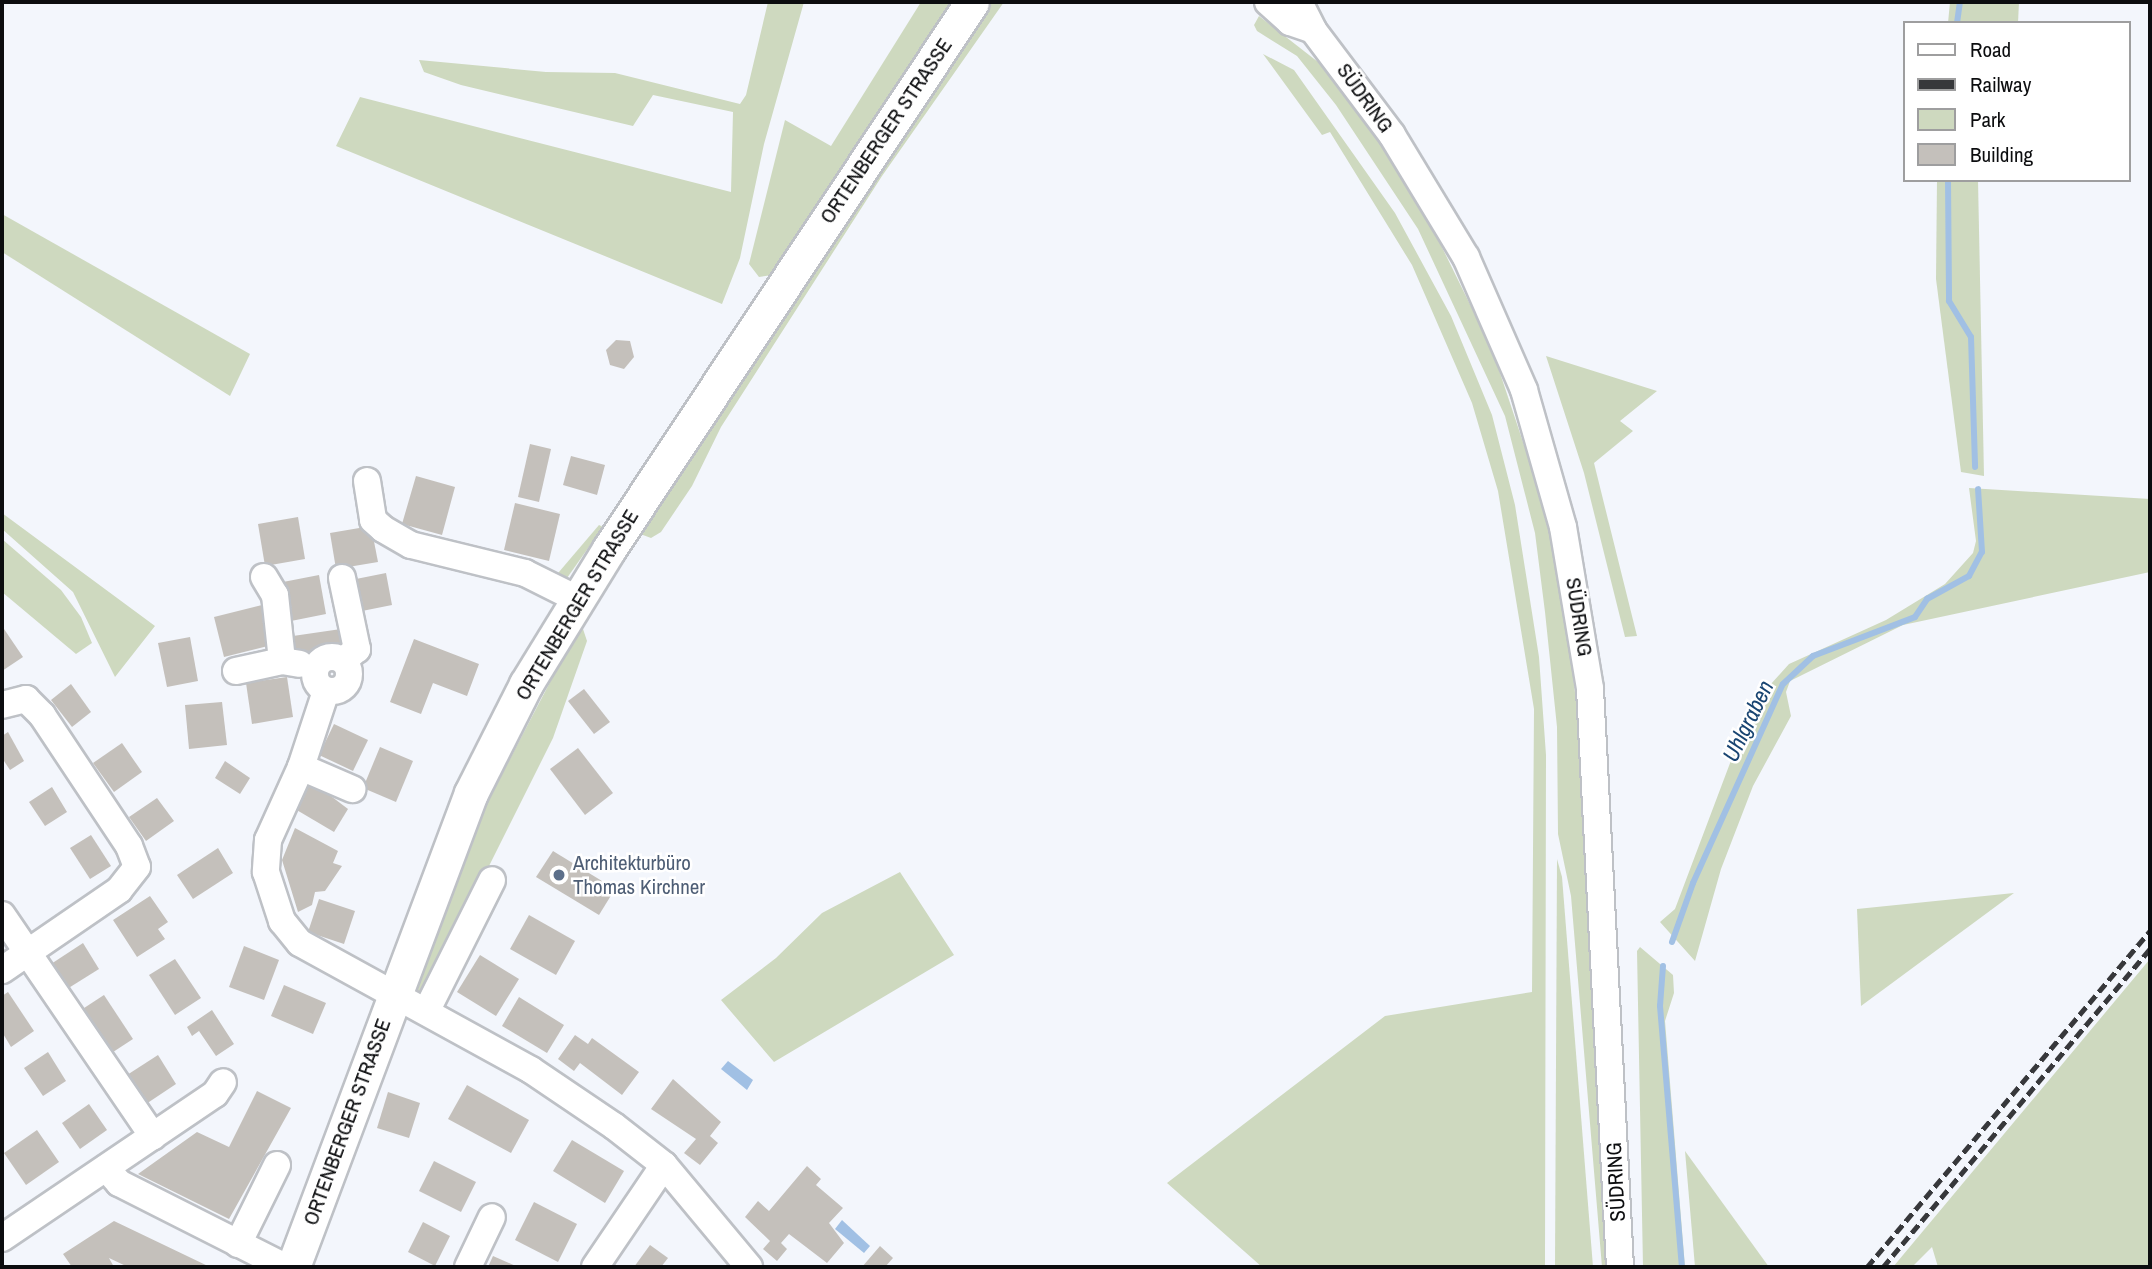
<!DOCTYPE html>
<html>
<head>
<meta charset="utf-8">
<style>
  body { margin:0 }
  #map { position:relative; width:2152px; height:1269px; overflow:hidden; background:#f3f6fc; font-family:"Archivo Narrow",sans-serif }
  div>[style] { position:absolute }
  .green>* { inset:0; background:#ced9bf }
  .water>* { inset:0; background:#a1c0e4 }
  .stream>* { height:6px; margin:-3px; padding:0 3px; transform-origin:3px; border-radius:3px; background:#a1c0e4 }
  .building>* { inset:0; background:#c4c0bb }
  .roads { filter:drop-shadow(2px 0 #bec1c6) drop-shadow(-2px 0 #bec1c6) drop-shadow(0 2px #bec1c6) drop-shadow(0 -2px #bec1c6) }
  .minor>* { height:26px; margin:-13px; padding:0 13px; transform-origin:13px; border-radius:13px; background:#fff }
  .minor>.ring { margin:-13px; padding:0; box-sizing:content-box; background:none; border:26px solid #fff; border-radius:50% }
  .major>* { height:33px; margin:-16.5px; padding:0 16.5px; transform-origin:16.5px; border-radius:16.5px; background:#fff }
  .rail>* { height:5px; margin-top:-2.5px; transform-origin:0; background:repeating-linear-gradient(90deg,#37383b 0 10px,transparent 0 15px) }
  .dots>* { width:19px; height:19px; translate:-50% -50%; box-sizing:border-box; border:4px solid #fff; border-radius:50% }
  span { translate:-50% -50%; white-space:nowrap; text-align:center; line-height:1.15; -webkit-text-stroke:5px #fff; paint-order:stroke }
  .street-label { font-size:21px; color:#0c0d0f }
  .service-label { font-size:21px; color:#4e5e75 }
  .left { translate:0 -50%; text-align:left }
  .water-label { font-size:23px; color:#194572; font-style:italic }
  .frame { position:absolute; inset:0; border:4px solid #0c0d0f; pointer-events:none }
  .legend { position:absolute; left:1903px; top:21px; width:228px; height:161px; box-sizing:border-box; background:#fff; border:2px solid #9e9e9f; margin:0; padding:9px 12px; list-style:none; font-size:21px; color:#0c0d0f }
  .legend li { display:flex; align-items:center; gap:14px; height:35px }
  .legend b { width:35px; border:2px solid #9e9e9f }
</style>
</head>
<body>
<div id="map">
  <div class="green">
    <div style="clip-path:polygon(768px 2px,804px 2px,764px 144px,740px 258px,722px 304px,336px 146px,360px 97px,731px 192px,733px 112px,653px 95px,633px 126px,461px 85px,424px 72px,419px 60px,546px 72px,615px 73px,740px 104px,746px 95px)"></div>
    <div style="clip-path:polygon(921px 2px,953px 2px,772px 275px,759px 277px,749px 264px,785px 120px,831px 146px)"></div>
    <div style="clip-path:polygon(990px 2px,1004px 2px,882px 176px,721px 427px,692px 486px,661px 532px,651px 538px,643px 535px,638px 530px,922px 94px)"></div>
    <div style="clip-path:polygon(1950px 2px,2019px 2px,2018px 23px,1948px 23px)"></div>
    <div style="clip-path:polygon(1259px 16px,1318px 62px,1378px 141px,1430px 223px,1492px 349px,1544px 505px,1566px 619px,1580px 733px,1606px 1267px,1602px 1267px,1571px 896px,1558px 834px,1557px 727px,1545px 612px,1535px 533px,1505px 416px,1418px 229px,1336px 105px,1297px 56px,1257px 31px,1254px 25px)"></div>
    <div style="clip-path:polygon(1263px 54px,1294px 70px,1395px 213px,1451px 316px,1492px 415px,1515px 505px,1539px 657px,1546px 755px,1545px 1267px,1262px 1267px,1167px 1183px,1385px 1016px,1532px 992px,1534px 709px,1498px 491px,1472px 403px,1412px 265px,1330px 132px,1322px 135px)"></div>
    <div style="clip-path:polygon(1937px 180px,1978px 180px,1984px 476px,1961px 472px,1936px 279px)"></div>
    <div style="clip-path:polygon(2px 214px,250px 354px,230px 396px,2px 252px)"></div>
    <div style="clip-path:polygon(1546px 356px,1657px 391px,1620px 421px,1633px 431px,1594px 463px,1637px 636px,1625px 637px,1584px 473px)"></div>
    <div style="clip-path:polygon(1969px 488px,2150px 499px,2150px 572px,1903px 625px,1790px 681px,1786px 692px,1791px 716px,1753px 786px,1721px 869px,1695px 961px,1660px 922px,1675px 909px,1761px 681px,1770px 685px,1789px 664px,1886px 620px,1945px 584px,1973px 553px,1976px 541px)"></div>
    <div style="clip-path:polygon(2px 513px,155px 626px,115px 677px,73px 592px,2px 529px)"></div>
    <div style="clip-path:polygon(599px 525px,603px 527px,567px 578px,553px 579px)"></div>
    <div style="clip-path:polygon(2px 539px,61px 590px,81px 617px,92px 643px,76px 654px,2px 592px)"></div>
    <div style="clip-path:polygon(581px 623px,587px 641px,553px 738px,424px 996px,414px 992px,478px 820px)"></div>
    <div style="clip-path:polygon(1557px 859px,1562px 877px,1593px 1267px,1555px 1267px)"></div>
    <div style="clip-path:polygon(900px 872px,954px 955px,774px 1062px,721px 1000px,776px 958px,822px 913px)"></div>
    <div style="clip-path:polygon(2014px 893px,1987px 913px,1861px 1006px,1857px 909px)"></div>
    <div style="clip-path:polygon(1640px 947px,1673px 975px,1674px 993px,1665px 1021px,1685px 1267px,1643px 1267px,1637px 951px)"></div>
    <div style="clip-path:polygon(2150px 959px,2150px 1267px,1938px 1267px,1932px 1247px,1912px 1267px,1893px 1267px)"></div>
    <div style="clip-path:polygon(1685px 1151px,1769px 1267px,1695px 1267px)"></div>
  </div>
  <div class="water">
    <div style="clip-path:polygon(728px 1061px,753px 1080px,747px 1090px,721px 1069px)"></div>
    <div style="clip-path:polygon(842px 1220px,870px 1246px,864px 1253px,835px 1229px)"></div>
  </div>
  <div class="stream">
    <div style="left:1957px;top:23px;width:21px;rotate:-82deg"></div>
    <div style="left:1948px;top:180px;width:121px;rotate:89.5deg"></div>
    <div style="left:1949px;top:301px;width:42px;rotate:58.6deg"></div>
    <div style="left:1971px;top:337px;width:130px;rotate:88.2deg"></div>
    <div style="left:1672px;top:942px;width:63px;rotate:-70.4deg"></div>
    <div style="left:1693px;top:883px;width:218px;rotate:-65.7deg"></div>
    <div style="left:1783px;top:684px;width:41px;rotate:-43deg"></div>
    <div style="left:1813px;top:656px;width:109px;rotate:-20.9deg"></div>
    <div style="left:1915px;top:617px;width:22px;rotate:-56deg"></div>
    <div style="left:1927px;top:599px;width:48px;rotate:-28.7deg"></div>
    <div style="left:1969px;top:576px;width:27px;rotate:-62deg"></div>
    <div style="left:1982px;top:552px;width:63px;rotate:-93.6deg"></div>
    <div style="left:1663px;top:966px;width:40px;rotate:94.3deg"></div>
    <div style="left:1660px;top:1006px;width:262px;rotate:85.2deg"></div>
  </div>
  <div class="building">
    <div style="clip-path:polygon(616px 340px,630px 341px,634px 357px,624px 369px,610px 365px,606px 350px)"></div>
    <div style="clip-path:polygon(530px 444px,551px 449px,539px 502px,518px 497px)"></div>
    <div style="clip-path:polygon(571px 456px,605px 465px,597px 495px,563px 485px)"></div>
    <div style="clip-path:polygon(416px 476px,455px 487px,442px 535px,402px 524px)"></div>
    <div style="clip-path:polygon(515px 503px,560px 514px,549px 561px,504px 550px)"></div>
    <div style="clip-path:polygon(298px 517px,305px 559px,265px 566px,258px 524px)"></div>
    <div style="clip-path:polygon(371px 526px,378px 562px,336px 569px,330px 533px)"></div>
    <div style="clip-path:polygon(386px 573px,392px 605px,362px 611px,356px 579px)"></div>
    <div style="clip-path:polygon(319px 575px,326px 614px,291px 621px,283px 582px)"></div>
    <div style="clip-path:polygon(266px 604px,276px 644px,224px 657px,214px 617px)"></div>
    <div style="clip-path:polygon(2px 626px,23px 657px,2px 671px)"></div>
    <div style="clip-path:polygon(341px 629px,344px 648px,289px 657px,286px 637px)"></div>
    <div style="clip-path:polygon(190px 637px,198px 681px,167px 687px,158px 643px)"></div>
    <div style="clip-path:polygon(414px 639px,479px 664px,467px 696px,433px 683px,421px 714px,390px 702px)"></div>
    <div style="clip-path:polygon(287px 677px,293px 717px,252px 724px,246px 683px)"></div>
    <div style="clip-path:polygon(71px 684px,91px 712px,72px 727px,51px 700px)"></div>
    <div style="clip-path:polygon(584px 689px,610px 722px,594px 734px,568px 701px)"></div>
    <div style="clip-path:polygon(222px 702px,227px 745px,189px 749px,185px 705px)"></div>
    <div style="clip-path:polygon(334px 724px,368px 740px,353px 771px,319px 755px)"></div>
    <div style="clip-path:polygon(8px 732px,24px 761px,10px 770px,2px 758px,2px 736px)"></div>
    <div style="clip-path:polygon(122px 743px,142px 772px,114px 792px,93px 763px)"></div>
    <div style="clip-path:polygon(380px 747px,413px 761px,396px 802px,363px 788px)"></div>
    <div style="clip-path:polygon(578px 748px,613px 793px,585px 815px,550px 769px)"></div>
    <div style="clip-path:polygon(225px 761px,250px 778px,240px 794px,215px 778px)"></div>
    <div style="clip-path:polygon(311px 781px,348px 809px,334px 832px,295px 809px)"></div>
    <div style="clip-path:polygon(52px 787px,67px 812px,45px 826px,29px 802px)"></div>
    <div style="clip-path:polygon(157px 798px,174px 821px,146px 841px,129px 817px)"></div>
    <div style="clip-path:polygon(295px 828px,338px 851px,333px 863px,342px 866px,325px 891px,315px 892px,312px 905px,298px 912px,282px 860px)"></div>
    <div style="clip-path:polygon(91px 835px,111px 866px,90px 879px,70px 848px)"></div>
    <div style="clip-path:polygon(218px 848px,233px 873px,193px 899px,177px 875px)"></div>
    <div style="clip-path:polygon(553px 851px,615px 889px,599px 915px,536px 877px)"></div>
    <div style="clip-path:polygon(150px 896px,168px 922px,158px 929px,165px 939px,137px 957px,113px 920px)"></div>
    <div style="clip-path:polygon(319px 899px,355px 911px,344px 944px,308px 932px)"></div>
    <div style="clip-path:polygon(529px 915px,575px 941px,556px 975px,510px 949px)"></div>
    <div style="clip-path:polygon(83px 943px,99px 969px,67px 989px,51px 964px)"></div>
    <div style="clip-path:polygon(244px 946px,279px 960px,264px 1000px,229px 987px)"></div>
    <div style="clip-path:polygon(480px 955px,519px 979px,496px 1016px,457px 992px)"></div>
    <div style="clip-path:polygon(175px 959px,201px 998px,175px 1015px,149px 975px)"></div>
    <div style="clip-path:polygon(284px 985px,326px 1003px,313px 1034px,271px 1016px)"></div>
    <div style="clip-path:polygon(8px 992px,34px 1031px,11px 1047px,2px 1032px,2px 996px)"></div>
    <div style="clip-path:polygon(104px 995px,133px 1039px,110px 1054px,81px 1010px)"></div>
    <div style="clip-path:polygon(519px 997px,564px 1025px,547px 1053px,502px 1026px)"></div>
    <div style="clip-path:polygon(212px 1010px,234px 1044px,216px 1056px,199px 1031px,192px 1036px,187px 1027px)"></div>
    <div style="clip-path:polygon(575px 1035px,588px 1044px,592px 1038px,639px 1072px,622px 1095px,580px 1063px,574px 1071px,558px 1059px)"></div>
    <div style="clip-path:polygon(48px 1052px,66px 1081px,43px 1096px,24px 1068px)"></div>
    <div style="clip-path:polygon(158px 1055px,176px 1084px,146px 1104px,127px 1075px)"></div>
    <div style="clip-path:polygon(673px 1079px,721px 1122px,710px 1136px,718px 1143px,700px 1165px,684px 1153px,696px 1139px,651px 1109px)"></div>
    <div style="clip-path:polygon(467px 1085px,529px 1120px,511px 1153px,448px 1119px)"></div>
    <div style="clip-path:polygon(257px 1091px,291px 1108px,229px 1219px,138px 1174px,197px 1132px,229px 1147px)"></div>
    <div style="clip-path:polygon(388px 1092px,420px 1103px,409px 1138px,377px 1128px)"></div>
    <div style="clip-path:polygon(89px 1104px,107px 1130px,80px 1149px,62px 1123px)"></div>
    <div style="clip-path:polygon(37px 1130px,59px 1162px,26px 1185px,4px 1153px)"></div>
    <div style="clip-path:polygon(572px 1140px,624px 1171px,605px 1203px,553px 1171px)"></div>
    <div style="clip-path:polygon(434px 1161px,476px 1182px,461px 1212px,419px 1191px)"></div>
    <div style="clip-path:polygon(807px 1166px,821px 1179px,816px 1185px,843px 1208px,829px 1223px,844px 1243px,827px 1263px,789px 1234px,781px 1243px,787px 1249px,777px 1261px,763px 1249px,770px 1241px,745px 1217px,758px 1201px,769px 1211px)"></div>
    <div style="clip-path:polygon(534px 1202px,577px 1224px,558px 1262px,515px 1240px)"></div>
    <div style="clip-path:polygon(114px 1221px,210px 1267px,128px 1267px,109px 1258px,114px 1267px,72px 1267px,63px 1254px)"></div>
    <div style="clip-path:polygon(423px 1222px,450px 1236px,435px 1266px,408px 1252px)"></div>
    <div style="clip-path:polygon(650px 1245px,668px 1258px,661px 1267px,634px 1267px)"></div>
    <div style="clip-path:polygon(880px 1246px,893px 1258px,885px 1267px,862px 1267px)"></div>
    <div style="clip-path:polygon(493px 1256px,518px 1267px,488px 1267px)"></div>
  </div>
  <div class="roads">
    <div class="minor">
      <div style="left:1268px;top:2px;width:30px;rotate:42deg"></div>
      <div style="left:1290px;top:22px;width:24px;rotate:19deg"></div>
      <div style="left:1299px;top:2px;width:31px;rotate:63deg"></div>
      <div style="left:1313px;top:30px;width:131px;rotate:53deg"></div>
      <div style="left:1392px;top:135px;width:143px;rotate:58.8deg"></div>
      <div style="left:1466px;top:257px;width:145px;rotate:66.4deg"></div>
      <div style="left:1524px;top:390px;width:142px;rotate:74.1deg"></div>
      <div style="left:1563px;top:527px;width:164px;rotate:80.5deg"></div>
      <div style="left:1590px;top:689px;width:579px;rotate:87.03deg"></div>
      <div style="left:367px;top:481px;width:39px;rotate:81deg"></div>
      <div style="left:373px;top:520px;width:13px;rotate:42deg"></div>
      <div style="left:383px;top:529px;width:32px;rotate:30deg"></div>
      <div style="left:411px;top:545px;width:117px;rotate:13.8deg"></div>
      <div style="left:525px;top:573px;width:58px;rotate:26.6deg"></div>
      <div style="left:264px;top:577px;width:21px;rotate:59deg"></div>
      <div style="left:275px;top:595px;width:66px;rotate:83.9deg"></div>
      <div style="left:342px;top:578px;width:73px;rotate:78.1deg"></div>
      <div style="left:357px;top:649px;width:18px;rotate:139deg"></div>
      <div class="ring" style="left:315px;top:657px;width:8px;height:8px"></div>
      <div style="left:236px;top:671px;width:47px;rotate:-12.3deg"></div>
      <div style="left:282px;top:661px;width:18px;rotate:9deg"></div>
      <div style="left:326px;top:691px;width:80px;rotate:108.2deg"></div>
      <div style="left:301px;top:767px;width:80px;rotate:114.3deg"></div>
      <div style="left:268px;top:840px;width:32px;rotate:94deg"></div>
      <div style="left:266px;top:872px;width:52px;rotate:71.9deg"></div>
      <div style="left:282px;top:921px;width:28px;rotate:51deg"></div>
      <div style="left:300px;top:943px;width:264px;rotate:28.8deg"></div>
      <div style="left:531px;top:1070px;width:100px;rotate:34deg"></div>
      <div style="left:614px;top:1126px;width:63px;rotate:38deg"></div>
      <div style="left:664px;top:1165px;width:133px;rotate:50.2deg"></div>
      <div style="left:2px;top:705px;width:25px;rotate:-14deg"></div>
      <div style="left:26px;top:699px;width:23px;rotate:45deg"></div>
      <div style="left:42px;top:715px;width:157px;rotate:56.4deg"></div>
      <div style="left:129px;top:846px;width:22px;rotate:69deg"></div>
      <div style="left:137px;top:867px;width:29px;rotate:128deg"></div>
      <div style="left:119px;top:890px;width:142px;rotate:145.6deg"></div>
      <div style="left:301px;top:767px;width:56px;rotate:23.3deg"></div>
      <div style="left:2px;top:915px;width:268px;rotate:55.7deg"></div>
      <div style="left:427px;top:1010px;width:145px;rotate:-63.4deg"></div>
      <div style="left:106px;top:1168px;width:20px;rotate:49deg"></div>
      <div style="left:119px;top:1183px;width:186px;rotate:26.8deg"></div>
      <div style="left:2px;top:1238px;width:257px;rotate:-34.1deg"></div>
      <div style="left:215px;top:1094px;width:14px;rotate:-56deg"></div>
      <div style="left:238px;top:1244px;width:88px;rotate:-63.7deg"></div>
      <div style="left:468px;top:1267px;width:55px;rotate:-64.4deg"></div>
      <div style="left:595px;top:1267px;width:123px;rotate:-55.9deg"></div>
    </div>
    <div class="major">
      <div style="left:293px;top:1267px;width:506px;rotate:-69.42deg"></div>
      <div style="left:471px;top:793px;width:122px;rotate:-63.2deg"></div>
      <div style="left:526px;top:684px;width:158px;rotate:-58.4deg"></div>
      <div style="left:609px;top:549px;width:656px;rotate:-56.43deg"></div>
    </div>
  </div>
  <div class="rail">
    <div style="left:1867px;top:1267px;width:439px;rotate:-49.9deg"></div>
    <div style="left:1883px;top:1267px;width:415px;rotate:-50deg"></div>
  </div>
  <div class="dots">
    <div style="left:559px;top:875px;background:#5c6f8a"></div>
  </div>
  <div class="street-label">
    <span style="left:1365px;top:98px;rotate:54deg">SÜDRING</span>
    <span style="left:886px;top:131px;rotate:-56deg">ORTENBERGER STRASSE</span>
    <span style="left:577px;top:605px;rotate:-59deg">ORTENBERGER STRASSE</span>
    <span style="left:1579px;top:617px;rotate:81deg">SÜDRING</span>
    <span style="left:347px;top:1122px;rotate:-70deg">ORTENBERGER STRASSE</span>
    <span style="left:1616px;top:1182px;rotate:-93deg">SÜDRING</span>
  </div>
  <div class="service-label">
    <span class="left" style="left:573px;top:875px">Architekturbüro<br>Thomas Kirchner</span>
  </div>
  <div class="water-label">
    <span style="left:1748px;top:721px;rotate:-64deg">Uhlgraben</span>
  </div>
  <div class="frame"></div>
  <ul class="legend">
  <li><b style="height:9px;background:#fff"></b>Road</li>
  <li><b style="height:9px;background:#37383b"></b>Railway</li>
  <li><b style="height:19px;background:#ced9bf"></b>Park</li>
  <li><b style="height:19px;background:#c4c0bb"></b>Building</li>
  </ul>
</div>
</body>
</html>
